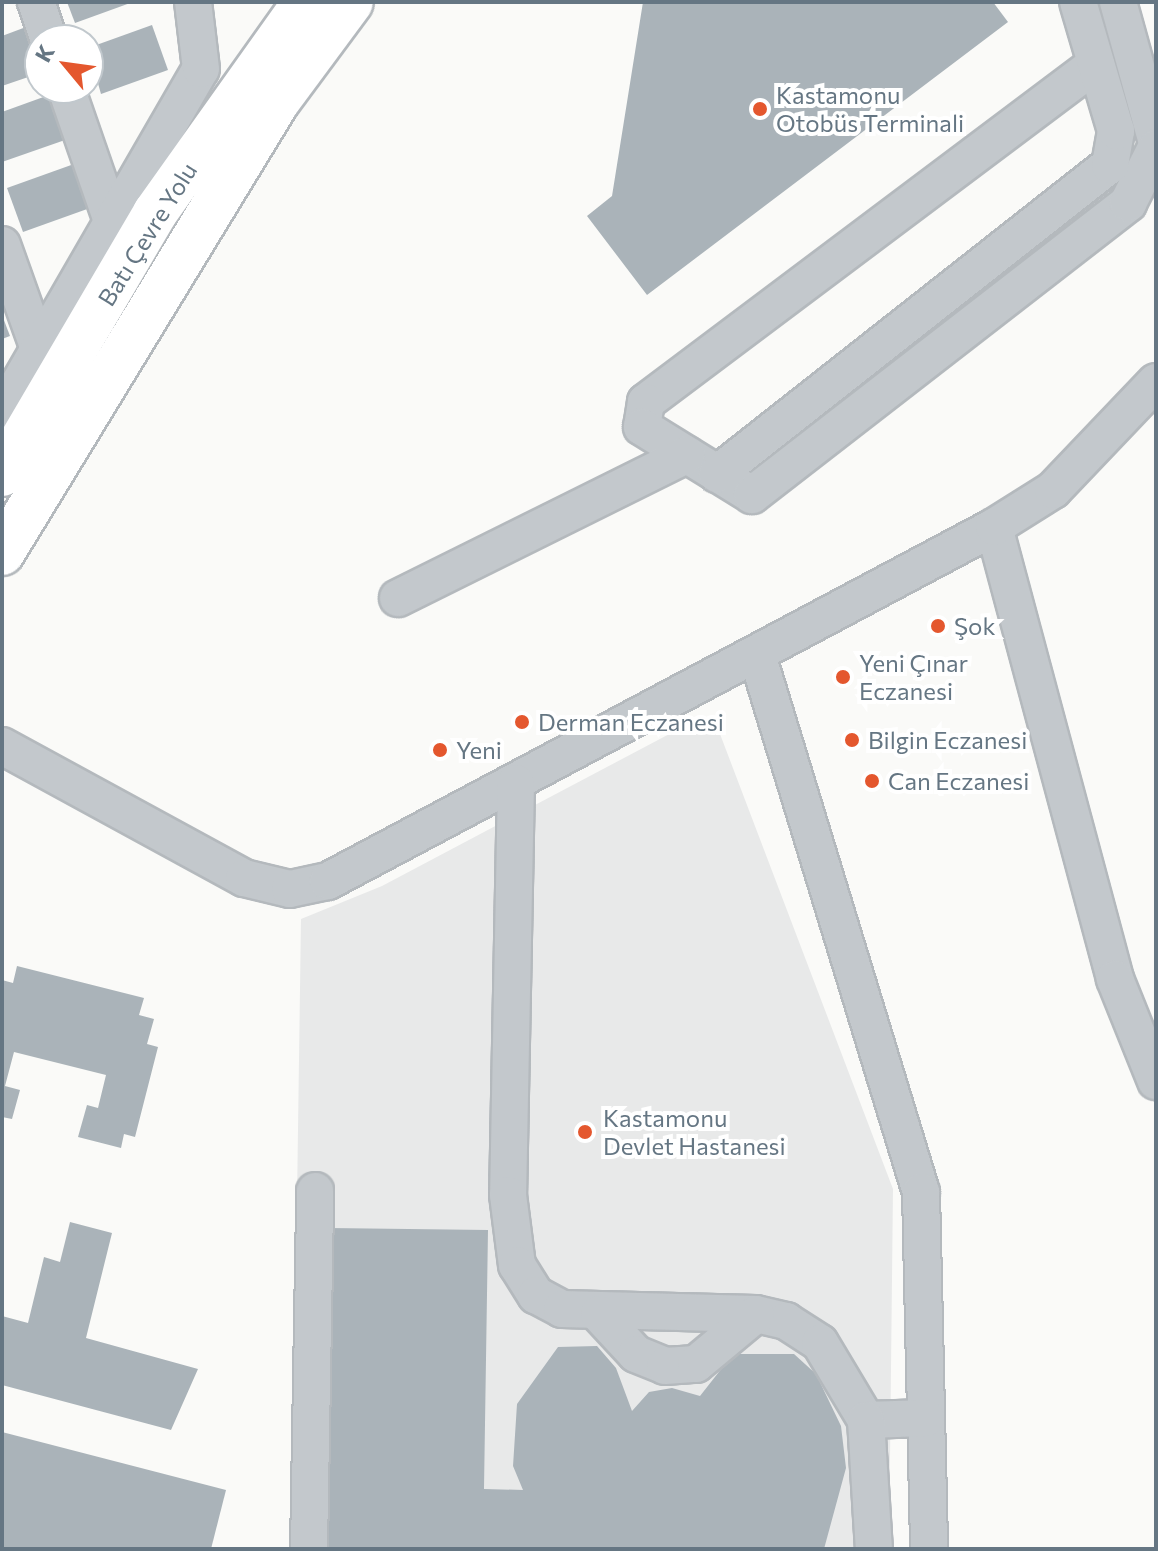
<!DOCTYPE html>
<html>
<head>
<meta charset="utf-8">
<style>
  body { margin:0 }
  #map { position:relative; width:1158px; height:1551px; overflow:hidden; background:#fafaf8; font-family:Commissioner,sans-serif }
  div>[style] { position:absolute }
  .built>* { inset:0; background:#e8e9e9 }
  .building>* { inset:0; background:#aab3b9 }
  .roads { filter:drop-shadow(2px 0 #b4b9bd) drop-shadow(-2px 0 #b4b9bd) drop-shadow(0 2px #b4b9bd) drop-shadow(0 -2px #b4b9bd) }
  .minor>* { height:36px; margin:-18px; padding:0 18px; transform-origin:18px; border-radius:18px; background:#c3c8cc }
  .highway>* { height:44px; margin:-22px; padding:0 22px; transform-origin:22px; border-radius:22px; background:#fff }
  .dots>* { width:22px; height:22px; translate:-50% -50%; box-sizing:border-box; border:4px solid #fff; border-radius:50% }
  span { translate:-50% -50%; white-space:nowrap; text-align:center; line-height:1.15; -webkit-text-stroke:8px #fff; paint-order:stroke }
  .poi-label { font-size:24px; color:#657683 }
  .left { translate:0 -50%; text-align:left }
  .street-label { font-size:24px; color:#657683 }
  .frame { position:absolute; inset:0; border:4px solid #657683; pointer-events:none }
  .north { position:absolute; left:24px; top:24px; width:80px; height:80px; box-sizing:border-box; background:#fff; border:2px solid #c1c8cd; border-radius:50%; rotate:299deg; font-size:22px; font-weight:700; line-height:32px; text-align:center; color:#657683 }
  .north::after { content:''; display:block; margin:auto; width:28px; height:36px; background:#e4572e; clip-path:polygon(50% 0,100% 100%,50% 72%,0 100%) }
</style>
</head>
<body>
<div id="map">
  <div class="built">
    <div style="clip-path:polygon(692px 722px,720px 734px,893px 1189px,889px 1549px,292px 1549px,301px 919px,382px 886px)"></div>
  </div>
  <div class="building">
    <div style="clip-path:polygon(67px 2px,133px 2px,75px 23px)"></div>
    <div style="clip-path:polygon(643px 2px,993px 2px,1008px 22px,647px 295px,587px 216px,612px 196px)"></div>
    <div style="clip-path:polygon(152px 25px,168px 70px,101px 94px,88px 48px)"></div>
    <div style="clip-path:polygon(26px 27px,40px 73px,2px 86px,2px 36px)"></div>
    <div style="clip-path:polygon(49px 95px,65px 140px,2px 162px,2px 112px)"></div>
    <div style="clip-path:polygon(74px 164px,90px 208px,23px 232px,7px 188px)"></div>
    <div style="clip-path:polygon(2px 315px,10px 336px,2px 339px)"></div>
    <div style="clip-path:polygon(17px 966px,144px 998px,139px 1015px,154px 1019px,147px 1044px,158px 1047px,135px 1137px,124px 1134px,121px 1148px,78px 1137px,87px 1105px,98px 1108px,106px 1075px,14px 1052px,5px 1086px,20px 1090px,12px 1119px,2px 1117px,2px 980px,13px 983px)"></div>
    <div style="clip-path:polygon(70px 1222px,112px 1233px,86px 1338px,198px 1369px,171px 1430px,2px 1385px,2px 1316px,28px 1323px,44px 1257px,60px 1262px)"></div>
    <div style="clip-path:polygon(329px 1228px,488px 1230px,484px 1489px,523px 1490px,513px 1466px,517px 1404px,558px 1347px,597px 1346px,616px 1368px,632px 1411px,649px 1392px,672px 1388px,700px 1396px,733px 1354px,794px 1354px,816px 1374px,841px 1426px,846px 1468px,824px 1549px,326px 1549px)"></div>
    <div style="clip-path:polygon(2px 1432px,226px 1490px,211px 1549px,2px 1549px)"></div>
  </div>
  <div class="roads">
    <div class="minor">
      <div style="left:36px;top:2px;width:40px;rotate:71.1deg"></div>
      <div style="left:1118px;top:2px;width:142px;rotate:74.5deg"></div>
      <div style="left:1096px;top:64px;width:563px;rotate:143.09deg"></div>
      <div style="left:646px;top:402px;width:25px;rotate:99deg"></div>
      <div style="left:642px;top:427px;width:129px;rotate:31.7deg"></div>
      <div style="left:752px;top:495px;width:476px;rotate:-37.8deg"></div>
      <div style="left:1128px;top:203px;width:62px;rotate:-63deg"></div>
      <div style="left:66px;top:88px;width:141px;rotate:70.9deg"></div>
      <div style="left:2px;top:245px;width:110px;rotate:70.4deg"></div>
      <div style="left:2px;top:413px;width:397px;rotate:-60deg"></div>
      <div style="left:201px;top:69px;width:67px;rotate:-96.8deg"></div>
      <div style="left:717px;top:474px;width:500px;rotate:-38.2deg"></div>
      <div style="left:1110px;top:165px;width:35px;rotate:-80deg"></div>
      <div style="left:1116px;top:131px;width:134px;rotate:-106.4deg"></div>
      <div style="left:994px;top:527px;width:468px;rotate:75deg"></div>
      <div style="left:1115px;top:979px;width:110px;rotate:68.1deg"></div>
      <div style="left:398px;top:598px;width:322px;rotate:-26.4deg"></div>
      <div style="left:758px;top:658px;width:558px;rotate:73.03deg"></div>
      <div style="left:921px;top:1192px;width:357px;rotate:88.7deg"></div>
      <div style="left:2px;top:746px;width:276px;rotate:28.6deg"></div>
      <div style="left:244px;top:878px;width:47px;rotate:13.4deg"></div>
      <div style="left:290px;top:889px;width:39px;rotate:-12deg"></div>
      <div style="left:328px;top:881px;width:754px;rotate:-27.99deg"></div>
      <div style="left:994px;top:527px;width:70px;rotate:-32.1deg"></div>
      <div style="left:1053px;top:490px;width:149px;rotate:-46.4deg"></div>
      <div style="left:516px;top:783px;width:412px;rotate:91.1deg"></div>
      <div style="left:508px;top:1195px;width:71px;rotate:82.7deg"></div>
      <div style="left:517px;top:1265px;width:36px;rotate:58deg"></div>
      <div style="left:536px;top:1295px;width:30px;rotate:28deg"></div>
      <div style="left:562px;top:1309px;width:194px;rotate:1.5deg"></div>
      <div style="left:756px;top:1314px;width:31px;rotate:13deg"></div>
      <div style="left:786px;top:1321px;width:40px;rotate:32.9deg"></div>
      <div style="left:820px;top:1343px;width:90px;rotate:59.1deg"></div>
      <div style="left:866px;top:1420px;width:60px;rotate:-1.9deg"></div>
      <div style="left:599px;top:1314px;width:54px;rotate:47.2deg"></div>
      <div style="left:636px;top:1354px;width:31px;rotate:22deg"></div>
      <div style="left:665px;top:1366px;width:31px;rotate:-4deg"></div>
      <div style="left:696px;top:1364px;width:78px;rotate:-39.8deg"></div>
      <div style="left:866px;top:1420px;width:129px;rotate:86.5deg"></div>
      <div style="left:309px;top:1549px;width:358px;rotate:-89deg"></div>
    </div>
    <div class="highway">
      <div style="left:2px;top:474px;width:303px;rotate:-59.6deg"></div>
      <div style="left:155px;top:213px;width:259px;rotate:-54.6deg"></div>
      <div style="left:2px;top:553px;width:528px;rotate:-58.63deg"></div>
      <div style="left:277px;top:102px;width:124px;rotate:-53.5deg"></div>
    </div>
  </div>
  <div class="dots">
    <div style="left:760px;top:109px;background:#e4572e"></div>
    <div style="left:938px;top:626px;background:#e4572e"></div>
    <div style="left:843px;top:677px;background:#e4572e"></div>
    <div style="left:522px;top:722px;background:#e4572e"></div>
    <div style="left:852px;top:740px;background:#e4572e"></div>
    <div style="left:440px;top:750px;background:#e4572e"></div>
    <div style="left:872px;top:781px;background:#e4572e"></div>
    <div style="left:585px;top:1132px;background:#e4572e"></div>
  </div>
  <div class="poi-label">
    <span class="left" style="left:776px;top:109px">Kastamonu<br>Otobüs Terminali</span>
    <span class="left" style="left:954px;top:626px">Şok</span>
    <span class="left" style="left:859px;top:677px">Yeni Çınar<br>Eczanesi</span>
    <span class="left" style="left:538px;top:722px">Derman Eczanesi</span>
    <span class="left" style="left:868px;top:740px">Bilgin Eczanesi</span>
    <span class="left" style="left:456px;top:750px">Yeni</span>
    <span class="left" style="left:888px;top:781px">Can Eczanesi</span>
    <span class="left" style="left:603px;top:1132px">Kastamonu<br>Devlet Hastanesi</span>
  </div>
  <div class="street-label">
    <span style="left:147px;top:234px;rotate:-58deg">Batı Çevre Yolu</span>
  </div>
  <div class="frame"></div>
  <div class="north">K</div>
</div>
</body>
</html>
